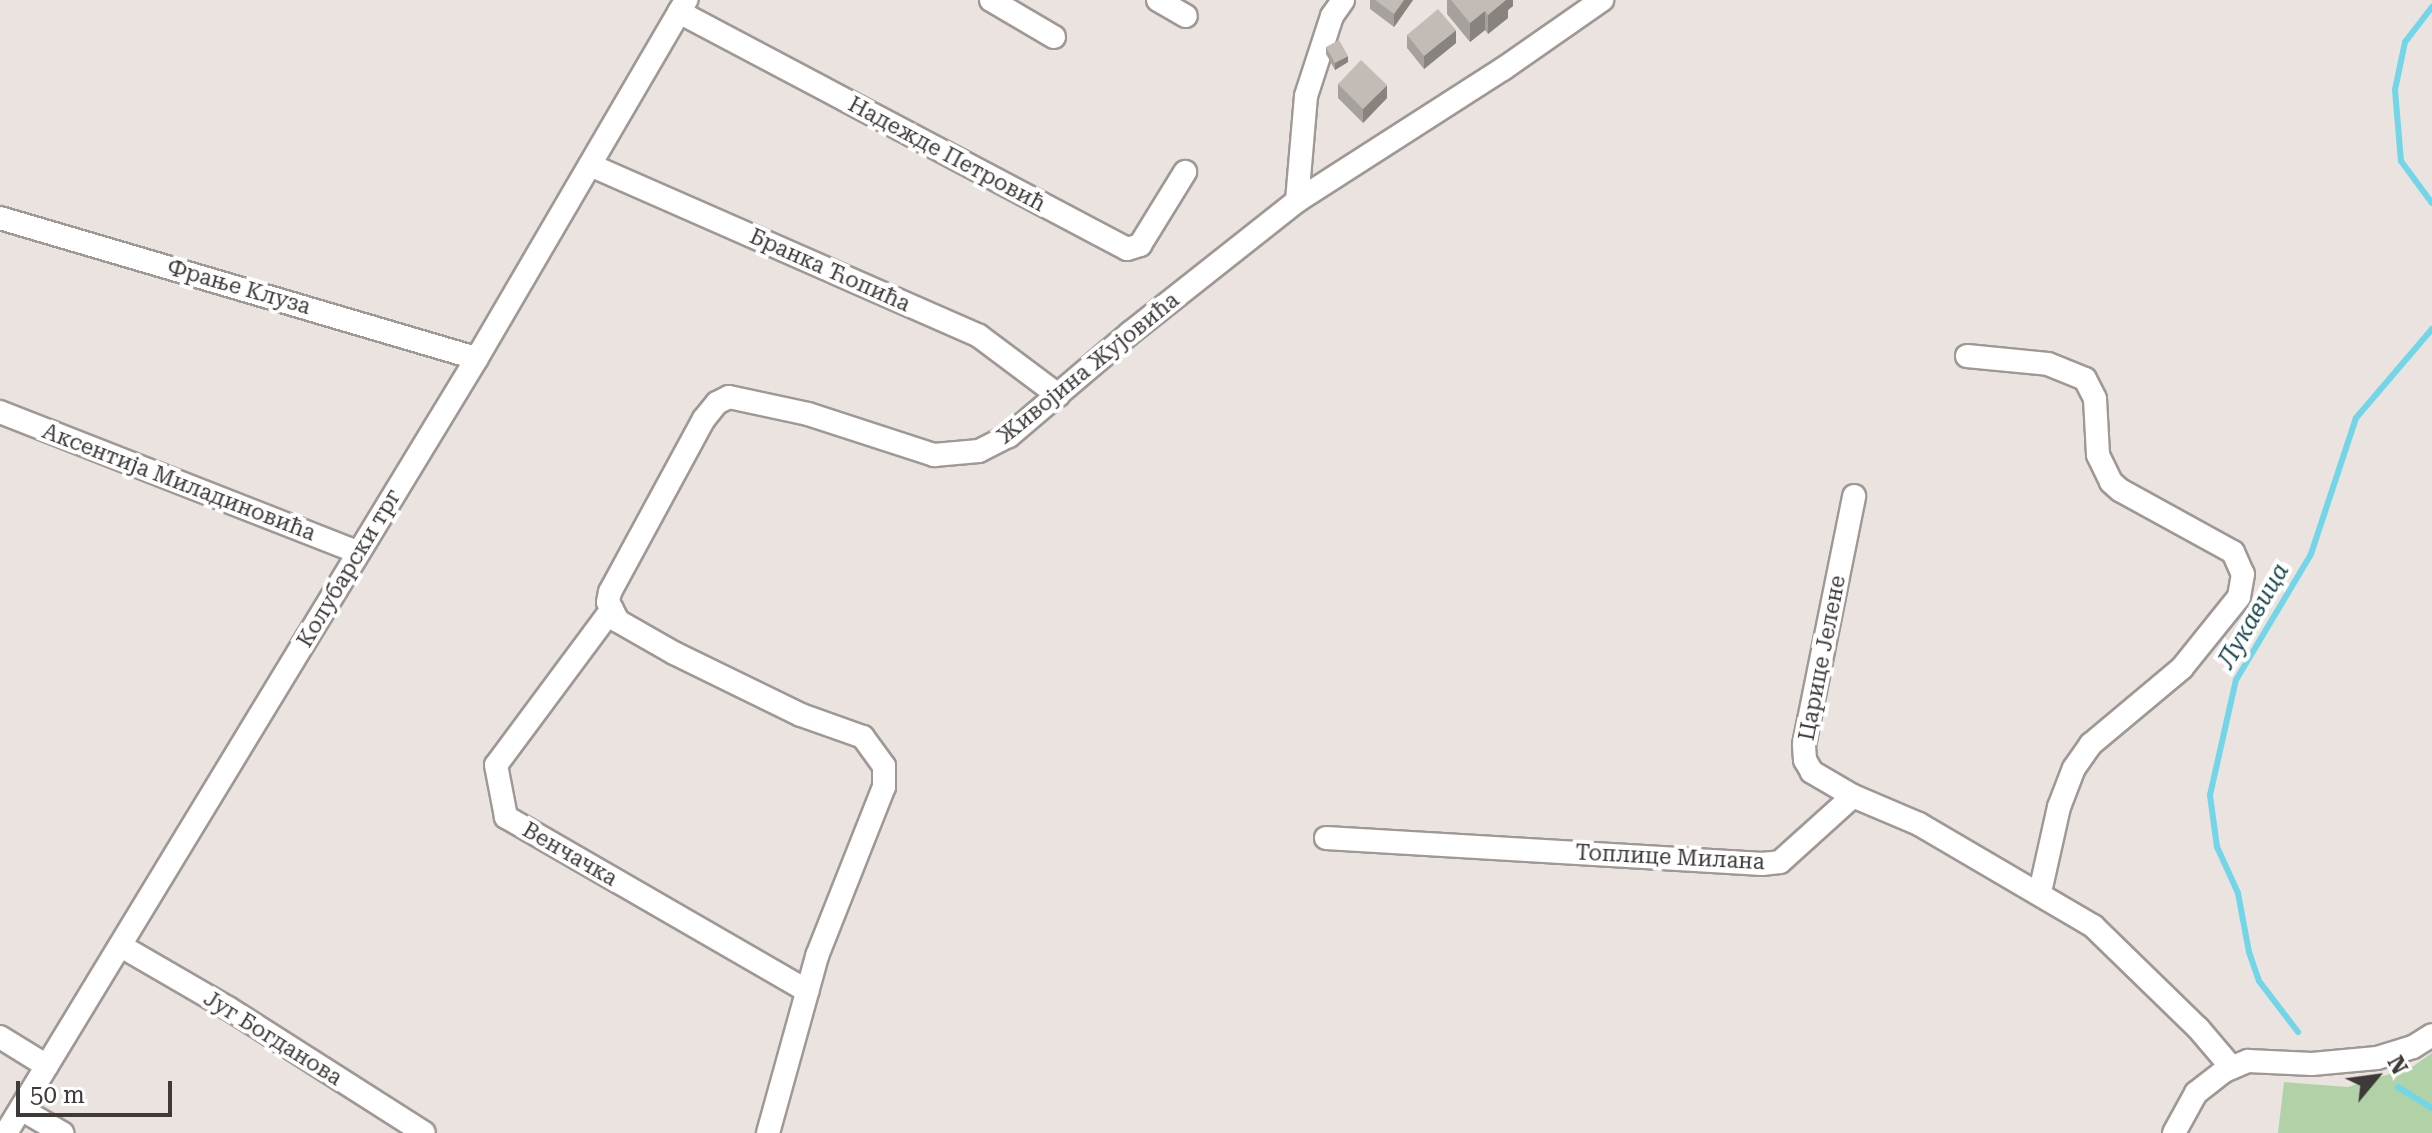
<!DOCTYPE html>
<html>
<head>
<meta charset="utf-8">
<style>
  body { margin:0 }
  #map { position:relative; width:2432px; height:1133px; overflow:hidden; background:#ebe3df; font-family:"Roboto Serif",serif }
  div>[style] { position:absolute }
  .green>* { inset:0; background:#b1d1a7 }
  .stream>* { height:6px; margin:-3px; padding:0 3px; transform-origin:3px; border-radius:3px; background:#72d5e8 }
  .roads { filter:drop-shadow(2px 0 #a09895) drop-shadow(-2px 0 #a09895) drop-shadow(0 2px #a09895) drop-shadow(0 -2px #a09895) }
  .minor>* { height:22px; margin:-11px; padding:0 11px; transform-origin:11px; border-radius:11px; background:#fff }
  .wall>* { inset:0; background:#a7a19d }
  .shaded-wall>* { inset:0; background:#88837f }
  .building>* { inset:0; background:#c2bbb6 }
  span { translate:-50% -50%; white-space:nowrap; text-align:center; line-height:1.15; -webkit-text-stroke:8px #fff; paint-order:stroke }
  .street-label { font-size:22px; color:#3d3a38 }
  .water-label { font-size:24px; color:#1a474f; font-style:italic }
  .north { position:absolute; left:2336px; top:1037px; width:80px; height:80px; -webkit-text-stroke:6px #fff; paint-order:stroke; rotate:61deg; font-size:22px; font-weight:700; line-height:32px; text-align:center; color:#3d3a38 }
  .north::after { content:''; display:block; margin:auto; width:28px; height:36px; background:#3d3a38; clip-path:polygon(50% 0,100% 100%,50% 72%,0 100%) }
  .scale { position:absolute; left:16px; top:1081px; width:156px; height:36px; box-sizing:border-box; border:4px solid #3d3a38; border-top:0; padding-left:10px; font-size:24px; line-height:28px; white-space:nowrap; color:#3d3a38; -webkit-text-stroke:6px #fff; paint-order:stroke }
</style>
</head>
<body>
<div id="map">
  <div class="green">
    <div style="clip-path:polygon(2432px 1053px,2432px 1133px,2278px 1133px,2284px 1082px,2348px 1087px,2412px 1067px)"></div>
  </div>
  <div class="stream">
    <div style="left:2432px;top:7px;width:44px;rotate:127.6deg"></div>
    <div style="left:2405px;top:42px;width:49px;rotate:101.8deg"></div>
    <div style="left:2395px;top:90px;width:71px;rotate:85.2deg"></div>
    <div style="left:2401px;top:161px;width:52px;rotate:53.6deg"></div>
    <div style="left:2298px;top:1032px;width:64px;rotate:-127.4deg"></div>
    <div style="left:2259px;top:981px;width:31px;rotate:-109deg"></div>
    <div style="left:2249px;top:952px;width:60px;rotate:-100.6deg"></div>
    <div style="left:2238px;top:893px;width:51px;rotate:-114.5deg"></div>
    <div style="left:2217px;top:847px;width:52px;rotate:-97.7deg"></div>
    <div style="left:2210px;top:795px;width:118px;rotate:-77.3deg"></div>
    <div style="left:2236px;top:680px;width:147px;rotate:-59.2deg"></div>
    <div style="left:2311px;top:554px;width:143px;rotate:-71.7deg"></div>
    <div style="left:2356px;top:418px;width:117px;rotate:-49.5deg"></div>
    <div style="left:2398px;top:1087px;width:40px;rotate:32deg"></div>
  </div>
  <div class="roads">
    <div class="minor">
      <div style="left:991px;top:0;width:73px;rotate:30.4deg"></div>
      <div style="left:1158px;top:0;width:32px;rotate:30deg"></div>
      <div style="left:679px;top:12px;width:507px;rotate:27.88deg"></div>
      <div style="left:1127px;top:249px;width:14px;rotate:-17deg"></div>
      <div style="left:1140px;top:245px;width:86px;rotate:-58.3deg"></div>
      <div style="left:590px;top:165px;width:425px;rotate:23.7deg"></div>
      <div style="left:979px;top:336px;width:99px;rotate:36.8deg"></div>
      <div style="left:1297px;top:201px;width:105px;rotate:-85.1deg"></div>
      <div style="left:1306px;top:96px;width:84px;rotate:-72deg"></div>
      <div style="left:1332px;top:16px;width:19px;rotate:-55deg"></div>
      <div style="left:0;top:218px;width:497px;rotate:16.4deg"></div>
      <div style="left:1967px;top:356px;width:81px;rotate:5.6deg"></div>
      <div style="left:2048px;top:364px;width:40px;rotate:22deg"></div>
      <div style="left:2085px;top:379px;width:22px;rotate:63deg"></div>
      <div style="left:2095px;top:399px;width:56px;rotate:86.9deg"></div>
      <div style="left:2098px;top:455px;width:30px;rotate:64deg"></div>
      <div style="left:2111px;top:482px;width:12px;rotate:42deg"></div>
      <div style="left:2120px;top:490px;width:129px;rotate:28.8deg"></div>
      <div style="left:2233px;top:552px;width:24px;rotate:66deg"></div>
      <div style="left:2243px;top:574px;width:23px;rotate:100deg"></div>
      <div style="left:2239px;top:597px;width:91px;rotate:128.8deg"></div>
      <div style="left:2182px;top:668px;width:119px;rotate:140.1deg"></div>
      <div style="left:2091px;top:744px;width:29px;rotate:125deg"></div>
      <div style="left:2074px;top:768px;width:42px;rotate:111deg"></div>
      <div style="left:2059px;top:807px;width:87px;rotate:102.6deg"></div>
      <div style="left:0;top:412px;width:384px;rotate:21.4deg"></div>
      <div style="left:612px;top:609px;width:194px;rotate:126.6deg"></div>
      <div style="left:496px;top:765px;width:53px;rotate:79.1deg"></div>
      <div style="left:506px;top:817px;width:348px;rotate:30deg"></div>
      <div style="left:1853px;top:796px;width:48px;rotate:-149.7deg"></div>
      <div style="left:1812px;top:772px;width:14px;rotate:-120deg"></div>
      <div style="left:1805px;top:760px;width:15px;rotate:-94deg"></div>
      <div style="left:1804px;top:745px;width:254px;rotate:-78.6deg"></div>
      <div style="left:1326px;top:838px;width:437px;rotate:3.4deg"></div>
      <div style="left:1762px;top:864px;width:18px;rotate:-6deg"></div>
      <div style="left:1780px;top:862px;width:98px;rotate:-42.1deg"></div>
      <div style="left:1853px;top:796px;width:72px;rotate:23deg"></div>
      <div style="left:1919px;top:824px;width:202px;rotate:30.4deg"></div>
      <div style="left:2093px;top:926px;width:146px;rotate:44.2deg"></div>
      <div style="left:2198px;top:1028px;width:52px;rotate:49.6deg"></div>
      <div style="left:121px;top:946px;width:124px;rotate:30.1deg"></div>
      <div style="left:228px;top:1008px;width:232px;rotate:32.5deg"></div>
      <div style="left:0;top:1037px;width:55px;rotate:31.7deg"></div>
      <div style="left:21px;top:1109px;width:48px;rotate:30.3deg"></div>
      <div style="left:6px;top:1133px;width:907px;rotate:-58.71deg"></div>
      <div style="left:477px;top:358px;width:415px;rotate:-59.7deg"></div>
      <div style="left:768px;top:1133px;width:184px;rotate:-74.5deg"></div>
      <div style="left:817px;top:956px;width:182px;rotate:-68.4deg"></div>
      <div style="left:884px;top:787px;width:21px;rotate:-90deg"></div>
      <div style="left:884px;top:766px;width:36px;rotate:-126deg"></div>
      <div style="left:863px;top:737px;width:66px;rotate:-160.5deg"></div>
      <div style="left:801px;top:715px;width:141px;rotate:-154deg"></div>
      <div style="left:674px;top:653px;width:64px;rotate:-150.3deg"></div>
      <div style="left:618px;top:621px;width:21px;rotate:-118deg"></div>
      <div style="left:608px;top:602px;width:10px;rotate:-79deg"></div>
      <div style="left:610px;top:592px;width:197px;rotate:-61.5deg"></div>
      <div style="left:704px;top:419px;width:21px;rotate:-51deg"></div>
      <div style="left:717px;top:403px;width:13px;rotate:-27deg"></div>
      <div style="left:729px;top:397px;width:81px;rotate:12.1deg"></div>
      <div style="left:808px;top:414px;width:133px;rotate:18deg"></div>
      <div style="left:934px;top:455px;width:45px;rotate:-5.1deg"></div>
      <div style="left:979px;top:451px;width:34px;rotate:-27deg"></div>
      <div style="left:1009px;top:436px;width:159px;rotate:-40.4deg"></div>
      <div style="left:1130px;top:333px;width:213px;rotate:-38.3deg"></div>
      <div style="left:1297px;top:201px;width:245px;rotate:-32.7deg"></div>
      <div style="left:1503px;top:69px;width:121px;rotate:-34.9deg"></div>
      <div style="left:2174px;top:1133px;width:46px;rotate:-61.2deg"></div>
      <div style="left:2196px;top:1093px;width:36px;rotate:-38deg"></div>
      <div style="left:2224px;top:1071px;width:26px;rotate:-23deg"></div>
      <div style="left:2248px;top:1061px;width:64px;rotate:2.7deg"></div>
      <div style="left:2312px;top:1064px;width:65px;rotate:-5.3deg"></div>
      <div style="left:2377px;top:1058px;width:38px;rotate:-17deg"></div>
      <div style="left:2413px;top:1047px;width:22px;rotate:-32deg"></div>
    </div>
  </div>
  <div class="wall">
    <div style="clip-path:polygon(1370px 0,1413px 0,1394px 27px,1370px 9px)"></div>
    <div style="clip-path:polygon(1447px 0,1513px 0,1513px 6px,1508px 10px,1508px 18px,1488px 34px,1485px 30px,1470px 42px,1447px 14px)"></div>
    <div style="clip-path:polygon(1407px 35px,1456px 43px,1424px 69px,1407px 48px)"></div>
    <div style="clip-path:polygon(1326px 47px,1348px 62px,1335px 70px,1326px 54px)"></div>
    <div style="clip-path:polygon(1338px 84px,1387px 98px,1363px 123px,1338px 98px)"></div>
  </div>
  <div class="shaded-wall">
    <div style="clip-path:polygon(1404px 0,1413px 0,1394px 27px,1394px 14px)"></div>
    <div style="clip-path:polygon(1504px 0,1513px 0,1513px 6px,1508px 10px,1508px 18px,1488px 34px,1488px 15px)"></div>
    <div style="clip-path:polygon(1485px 11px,1485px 30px,1470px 42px,1470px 23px)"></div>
    <div style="clip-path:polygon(1456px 30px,1456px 43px,1424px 69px,1424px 56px)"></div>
    <div style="clip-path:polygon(1348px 56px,1348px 62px,1335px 70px,1335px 63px)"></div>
    <div style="clip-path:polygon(1387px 85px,1387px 98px,1363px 123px,1363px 109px)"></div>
  </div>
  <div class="building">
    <div style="clip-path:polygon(1375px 0,1404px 0,1394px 14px)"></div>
    <div style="clip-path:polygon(1451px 0,1506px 0,1488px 15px,1485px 11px,1470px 23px)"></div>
    <div style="clip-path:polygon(1438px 9px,1456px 30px,1424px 56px,1407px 35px)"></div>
    <div style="clip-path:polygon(1339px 40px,1348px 56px,1335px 63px,1326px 47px)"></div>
    <div style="clip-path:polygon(1361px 60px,1387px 85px,1363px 109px,1338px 84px)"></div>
  </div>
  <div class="street-label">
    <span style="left:947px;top:154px;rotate:28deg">Надежде Петровић</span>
    <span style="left:830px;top:270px;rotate:24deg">Бранка Ћопића</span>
    <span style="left:239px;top:287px;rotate:16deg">Фрање Клуза</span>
    <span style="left:1088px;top:368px;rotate:-39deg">Живојина Жујовића</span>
    <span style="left:179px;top:482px;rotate:21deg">Аксентија Миладиновића</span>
    <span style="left:349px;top:568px;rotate:-59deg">Колубарски трг</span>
    <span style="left:1822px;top:658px;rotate:-79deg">Царице Јелене</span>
    <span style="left:570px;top:854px;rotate:30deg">Венчачка</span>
    <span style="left:1670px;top:857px;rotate:3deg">Топлице Милана</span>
    <span style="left:273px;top:1038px;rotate:32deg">Југ Богданова</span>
  </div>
  <div class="water-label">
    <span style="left:2254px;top:616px;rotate:-60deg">Лукавица</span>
  </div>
  <div class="north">N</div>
  <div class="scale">50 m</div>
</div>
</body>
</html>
